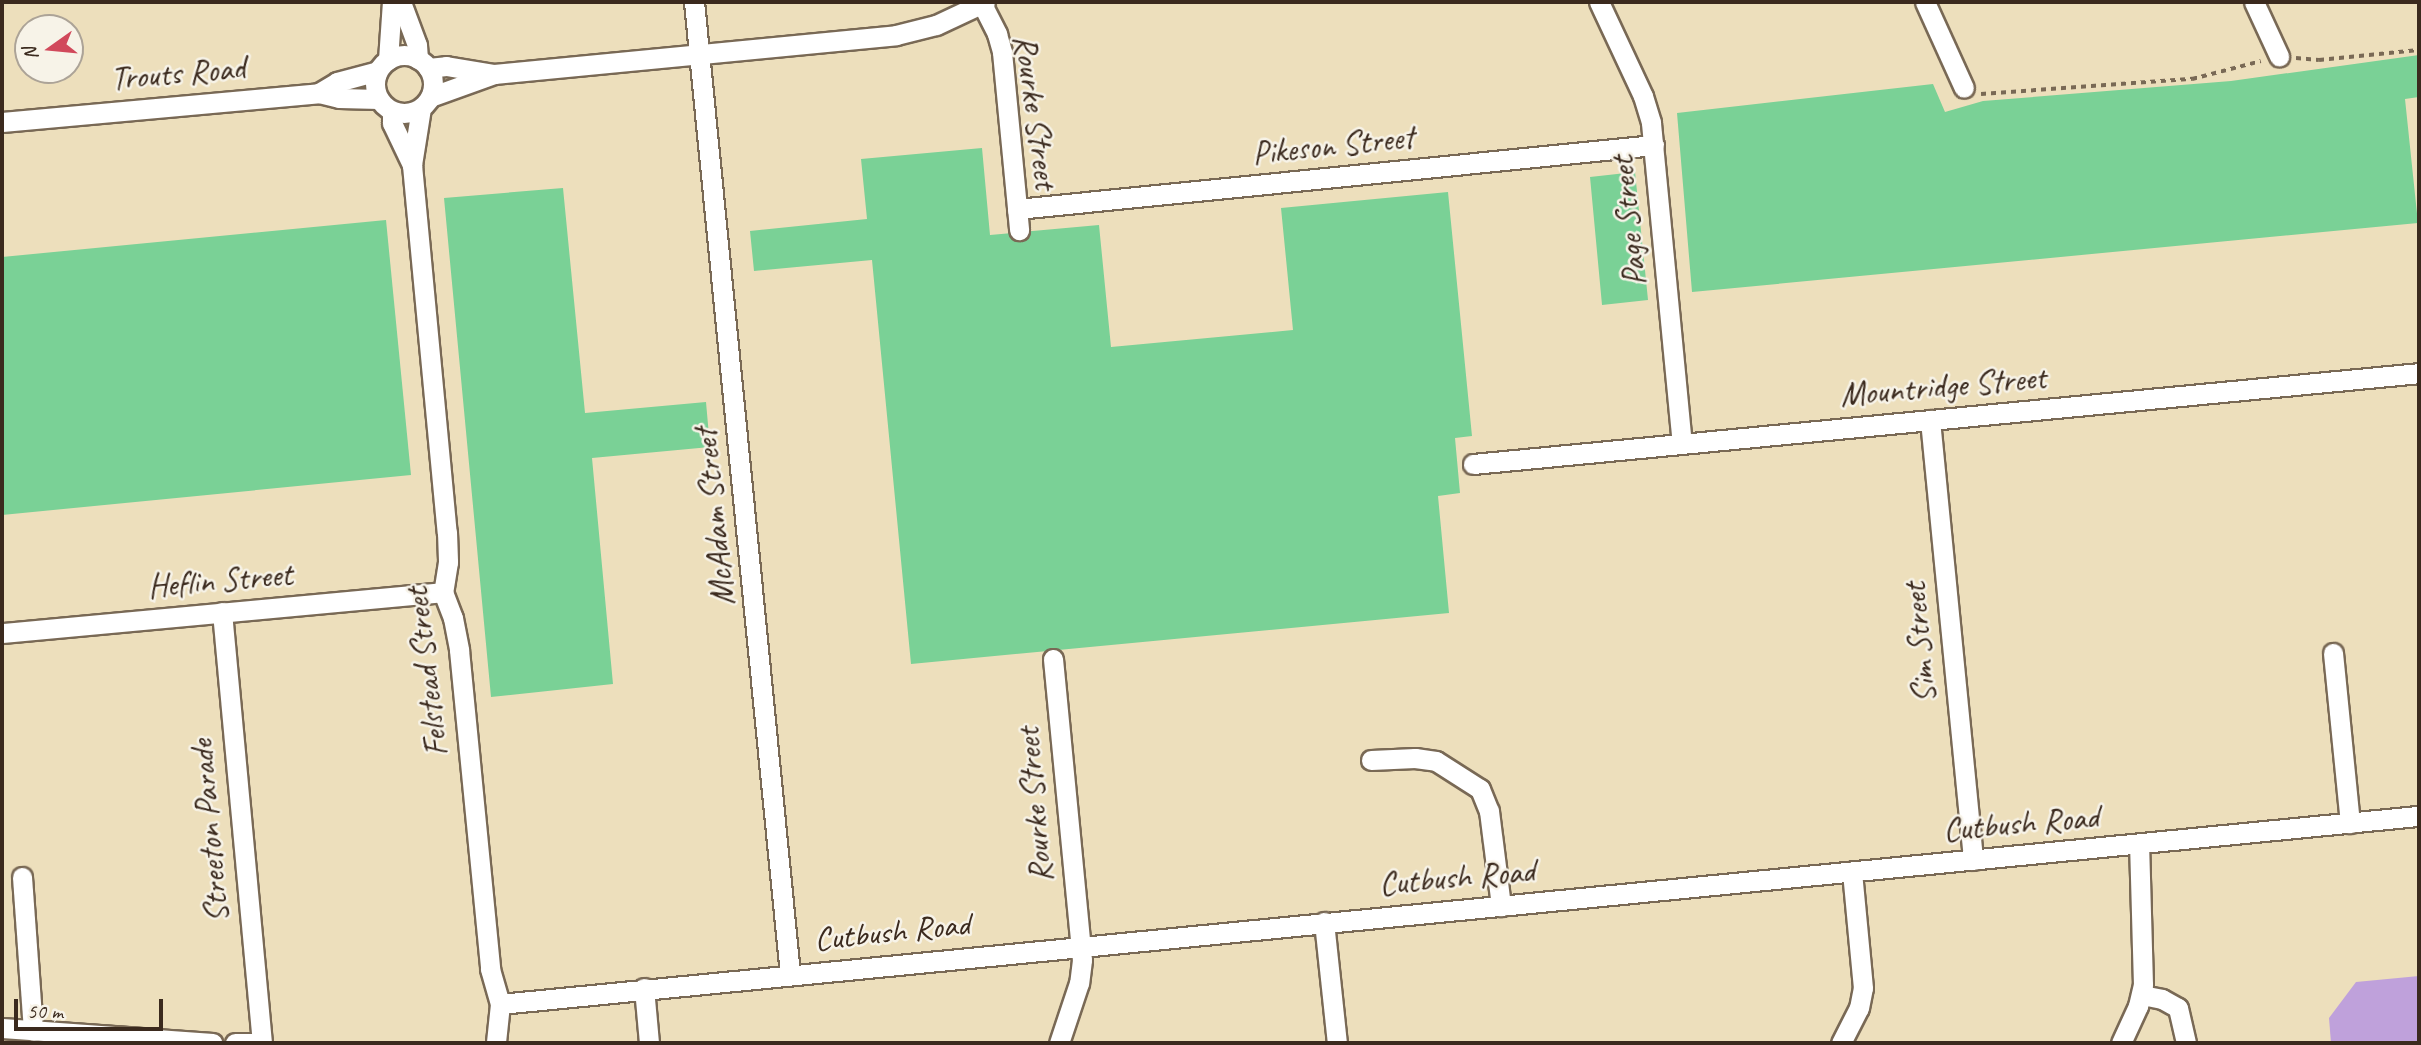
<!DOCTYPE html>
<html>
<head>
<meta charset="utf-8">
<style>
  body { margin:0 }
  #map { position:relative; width:2421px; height:1045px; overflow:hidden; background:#eddfbc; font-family:Caveat,sans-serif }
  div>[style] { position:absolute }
  .green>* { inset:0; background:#7ad196 }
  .building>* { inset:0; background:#bfa1db }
  .path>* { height:3.5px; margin-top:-1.75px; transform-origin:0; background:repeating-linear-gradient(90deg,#796955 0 5px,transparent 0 10px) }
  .roads { filter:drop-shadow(2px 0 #796955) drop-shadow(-2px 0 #796955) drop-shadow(0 2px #796955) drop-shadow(0 -2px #796955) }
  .minor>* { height:19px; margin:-9.5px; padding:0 9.5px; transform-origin:9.5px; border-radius:9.5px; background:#fff }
  .minor>.ring { margin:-9.5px; padding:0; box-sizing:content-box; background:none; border:19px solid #fff; border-radius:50% }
  span { translate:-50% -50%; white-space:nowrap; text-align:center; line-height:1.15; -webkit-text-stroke:5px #f7f3e8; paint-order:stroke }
  .street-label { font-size:33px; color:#3b2a1e }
  .frame { position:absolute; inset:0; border:4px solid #3b2a1e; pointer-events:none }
  .north { position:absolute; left:14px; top:14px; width:70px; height:70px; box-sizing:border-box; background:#f7f3e8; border:2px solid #aca397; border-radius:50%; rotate:255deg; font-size:19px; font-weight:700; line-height:28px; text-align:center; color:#3b2a1e }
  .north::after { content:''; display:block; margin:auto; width:24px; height:32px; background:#d1495b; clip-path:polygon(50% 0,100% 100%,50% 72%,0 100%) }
  .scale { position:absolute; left:14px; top:999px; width:149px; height:32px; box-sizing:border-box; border:4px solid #3b2a1e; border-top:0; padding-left:9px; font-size:21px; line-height:24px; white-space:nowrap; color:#3b2a1e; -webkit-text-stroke:5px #f7f3e8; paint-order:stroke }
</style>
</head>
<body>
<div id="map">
  <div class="green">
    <div style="clip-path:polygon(2419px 55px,2419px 97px,2405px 99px,2418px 223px,1692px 292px,1677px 113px,1933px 84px,1945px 112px,1983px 101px,2231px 81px)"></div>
    <div style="clip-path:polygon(982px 148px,990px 235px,1099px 225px,1111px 347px,1293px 330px,1281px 208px,1448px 192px,1472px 436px,1455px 438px,1460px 493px,1438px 496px,1449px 613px,911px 664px,872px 260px,754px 271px,750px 231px,867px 219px,861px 159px)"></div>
    <div style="clip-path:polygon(1635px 172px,1648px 300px,1602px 305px,1590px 177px)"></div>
    <div style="clip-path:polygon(563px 188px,585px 413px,706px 402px,710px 447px,592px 458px,613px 684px,491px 697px,444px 198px)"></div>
    <div style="clip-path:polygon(386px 220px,411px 475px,2px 515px,2px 257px)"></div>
  </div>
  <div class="building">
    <div style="clip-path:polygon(2419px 976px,2419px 1043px,2331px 1043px,2329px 1018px,2356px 982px)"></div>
  </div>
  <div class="path">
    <div style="left:2296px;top:58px;width:23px;rotate:5deg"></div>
    <div style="left:2319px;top:60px;width:100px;rotate:-5.7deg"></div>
    <div style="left:1981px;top:94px;width:212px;rotate:-4.1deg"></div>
    <div style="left:2192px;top:79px;width:71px;rotate:-14.6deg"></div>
  </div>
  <div class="roads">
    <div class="minor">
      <div style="left:401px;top:2px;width:46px;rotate:69.6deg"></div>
      <div style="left:417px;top:45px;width:14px;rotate:86deg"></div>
      <div style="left:694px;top:2px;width:977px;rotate:84.36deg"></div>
      <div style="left:981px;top:2px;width:36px;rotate:63deg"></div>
      <div style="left:997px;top:34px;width:19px;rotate:74deg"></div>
      <div style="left:1002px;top:52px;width:179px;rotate:84.5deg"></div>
      <div style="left:1599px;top:2px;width:104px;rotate:64.9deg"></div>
      <div style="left:1643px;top:96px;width:28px;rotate:73deg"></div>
      <div style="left:1651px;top:123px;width:322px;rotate:84.5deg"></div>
      <div style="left:1925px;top:2px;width:94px;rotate:65.6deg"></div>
      <div style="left:2254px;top:2px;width:60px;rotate:65.2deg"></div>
      <div class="ring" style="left:375px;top:55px;width:39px;height:39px"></div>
      <div style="left:388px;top:60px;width:58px;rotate:-86.1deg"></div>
      <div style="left:428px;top:68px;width:18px;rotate:-6deg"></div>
      <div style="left:446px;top:66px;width:49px;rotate:9.5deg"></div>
      <div style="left:494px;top:74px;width:404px;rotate:-5.5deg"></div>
      <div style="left:896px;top:35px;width:41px;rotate:-14deg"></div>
      <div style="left:936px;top:25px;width:54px;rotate:-25.1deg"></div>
      <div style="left:319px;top:93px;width:21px;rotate:-31deg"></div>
      <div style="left:337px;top:82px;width:42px;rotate:-15deg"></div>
      <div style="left:430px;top:97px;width:68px;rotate:-19.8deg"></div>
      <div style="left:421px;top:108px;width:58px;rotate:99deg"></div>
      <div style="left:412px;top:165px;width:369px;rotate:84.6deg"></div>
      <div style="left:447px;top:532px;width:30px;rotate:88deg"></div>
      <div style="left:448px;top:562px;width:30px;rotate:99deg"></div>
      <div style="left:443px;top:592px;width:28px;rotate:69deg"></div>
      <div style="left:453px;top:618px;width:33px;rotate:79deg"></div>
      <div style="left:459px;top:650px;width:321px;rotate:84.4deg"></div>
      <div style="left:490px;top:969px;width:36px;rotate:74deg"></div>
      <div style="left:500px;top:1004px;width:39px;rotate:96deg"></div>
      <div style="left:392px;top:111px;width:12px;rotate:90deg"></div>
      <div style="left:392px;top:123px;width:47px;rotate:64.5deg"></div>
      <div style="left:2px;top:122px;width:318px;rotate:-5.2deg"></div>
      <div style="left:319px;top:93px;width:21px;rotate:14deg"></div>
      <div style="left:339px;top:98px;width:40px;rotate:1.4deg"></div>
      <div style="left:1017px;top:209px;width:640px;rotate:-5.74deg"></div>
      <div style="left:1930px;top:420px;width:442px;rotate:84.4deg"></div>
      <div style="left:1473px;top:464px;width:950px;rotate:-5.49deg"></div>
      <div style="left:222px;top:612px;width:433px;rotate:84.7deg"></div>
      <div style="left:2px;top:633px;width:443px;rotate:-5.3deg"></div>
      <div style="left:2333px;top:653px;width:171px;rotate:84.3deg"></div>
      <div style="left:1053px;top:659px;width:302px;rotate:84.5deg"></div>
      <div style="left:1082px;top:960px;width:23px;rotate:97deg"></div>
      <div style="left:1079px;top:983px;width:63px;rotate:108.4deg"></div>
      <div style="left:1371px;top:760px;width:44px;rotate:-2.6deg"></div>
      <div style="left:1415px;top:758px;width:21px;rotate:8deg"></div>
      <div style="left:1436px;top:761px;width:52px;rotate:32.5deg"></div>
      <div style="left:1480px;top:789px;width:24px;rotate:68deg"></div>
      <div style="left:1489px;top:811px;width:96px;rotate:82.8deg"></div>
      <div style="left:22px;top:877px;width:154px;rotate:85.9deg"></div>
      <div style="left:1324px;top:922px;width:122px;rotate:83.9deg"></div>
      <div style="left:644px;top:988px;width:55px;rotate:84.8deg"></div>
      <div style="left:2142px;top:995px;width:20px;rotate:11deg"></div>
      <div style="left:2162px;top:999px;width:18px;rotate:29deg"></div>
      <div style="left:2178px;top:1008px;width:36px;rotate:77deg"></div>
      <div style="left:500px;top:1004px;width:1928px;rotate:-5.6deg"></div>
      <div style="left:2px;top:1028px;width:211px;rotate:4.1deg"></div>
      <div style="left:235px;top:1043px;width:26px"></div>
      <div style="left:1841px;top:1043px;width:39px;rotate:-63deg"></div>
      <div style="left:1859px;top:1008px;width:20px;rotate:-79deg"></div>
      <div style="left:1863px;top:988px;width:117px;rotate:-95.4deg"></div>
      <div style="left:2121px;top:1043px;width:41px;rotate:-65.3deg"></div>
      <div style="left:2138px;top:1006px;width:22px;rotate:-77deg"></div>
      <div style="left:2143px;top:985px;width:141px;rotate:-91.6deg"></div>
    </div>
  </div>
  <div class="street-label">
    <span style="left:178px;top:74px;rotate:-5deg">Trouts Road</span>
    <span style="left:1035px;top:112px;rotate:82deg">Rourke Street</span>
    <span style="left:1333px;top:146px;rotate:-6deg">Pikeson Street</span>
    <span style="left:1629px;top:221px;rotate:-96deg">Page Street</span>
    <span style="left:1943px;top:387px;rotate:-5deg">Mountridge Street</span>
    <span style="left:715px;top:517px;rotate:-96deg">McAdam Street</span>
    <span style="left:220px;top:581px;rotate:-5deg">Heflin Street</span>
    <span style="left:1920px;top:643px;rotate:-95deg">Sim Street</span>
    <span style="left:427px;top:672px;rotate:-97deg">Felstead Street</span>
    <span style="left:1035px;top:805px;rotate:-95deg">Rourke Street</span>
    <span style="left:2021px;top:824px;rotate:-5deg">Cutbush Road</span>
    <span style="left:210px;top:831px;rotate:-95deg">Streeton Parade</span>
    <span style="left:1457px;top:878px;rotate:-5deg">Cutbush Road</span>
    <span style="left:892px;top:932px;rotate:-6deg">Cutbush Road</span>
  </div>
  <div class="frame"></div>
  <div class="north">N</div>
  <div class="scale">50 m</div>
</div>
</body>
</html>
